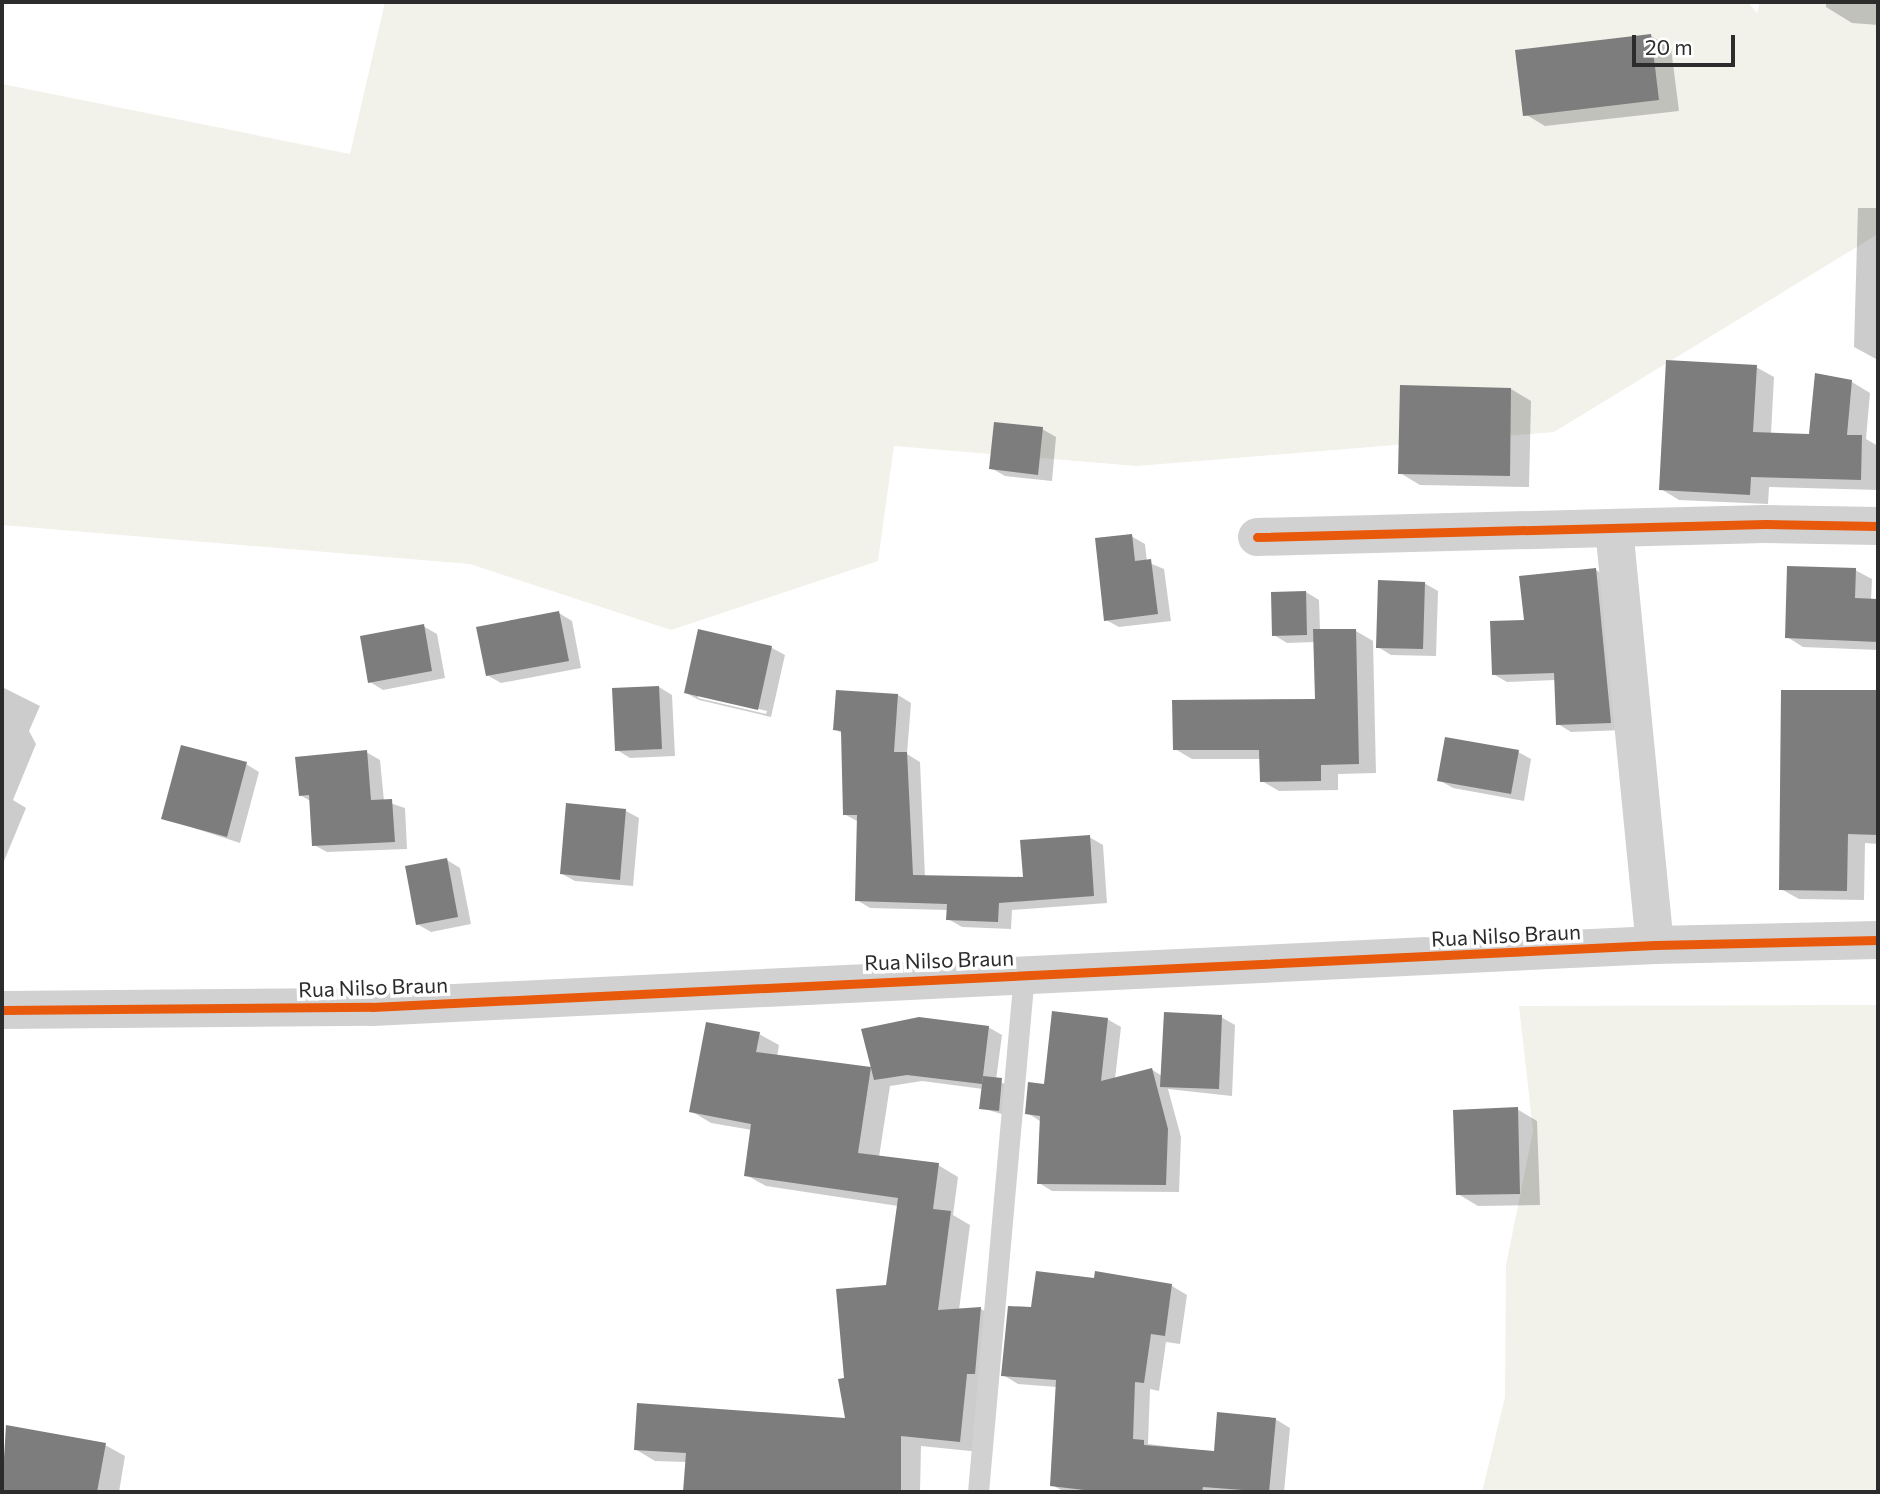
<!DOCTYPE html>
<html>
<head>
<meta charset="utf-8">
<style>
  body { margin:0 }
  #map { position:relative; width:1880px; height:1494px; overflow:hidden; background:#fff; font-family:Commissioner,sans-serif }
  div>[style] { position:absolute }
  .green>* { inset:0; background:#f2f2eb }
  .shadow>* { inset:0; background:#0003 }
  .building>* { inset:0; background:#7d7d7d }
  .service>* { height:21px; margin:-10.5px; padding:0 10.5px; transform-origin:10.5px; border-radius:10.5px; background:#d1d1d1 }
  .minor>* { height:38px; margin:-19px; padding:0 19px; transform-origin:19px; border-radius:19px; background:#d1d1d1 }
  .cycleway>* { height:9px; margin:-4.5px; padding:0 4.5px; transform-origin:4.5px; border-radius:4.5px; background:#e8590c }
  span { translate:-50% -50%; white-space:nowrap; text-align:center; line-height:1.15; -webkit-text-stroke:7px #fff; paint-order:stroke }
  .street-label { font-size:21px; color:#2c2c2c }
  .frame { position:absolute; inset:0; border:4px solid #2c2c2c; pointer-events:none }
  .scale { position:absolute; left:1632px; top:35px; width:103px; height:32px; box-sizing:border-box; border:4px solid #2c2c2c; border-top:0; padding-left:9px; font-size:21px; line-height:24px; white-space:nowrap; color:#2c2c2c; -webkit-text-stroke:5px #fff; paint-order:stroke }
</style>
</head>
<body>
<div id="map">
  <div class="green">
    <div style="clip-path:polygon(385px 2px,1748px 2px,1757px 13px,1760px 2px,1878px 2px,1878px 234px,1554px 432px,1137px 466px,894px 446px,878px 561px,671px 630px,470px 564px,2px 525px,2px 84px,350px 154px)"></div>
    <div style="clip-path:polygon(1878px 1005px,1878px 1492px,1482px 1492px,1505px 1397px,1506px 1265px,1533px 1131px,1519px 1006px)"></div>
  </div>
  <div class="shadow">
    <div style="clip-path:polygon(1826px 2px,1878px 2px,1878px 25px,1852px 23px,1826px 7px)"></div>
    <div style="clip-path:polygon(1651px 36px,1671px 48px,1679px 111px,1545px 126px,1525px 114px)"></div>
    <div style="clip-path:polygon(1858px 208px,1878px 208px,1878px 360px,1854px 347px)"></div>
    <div style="clip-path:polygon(1756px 367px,1774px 377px,1771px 434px,1811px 435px,1852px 382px,1870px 393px,1866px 439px,1878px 446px,1878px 490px,1769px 487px,1768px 504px,1679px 500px,1661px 489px)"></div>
    <div style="clip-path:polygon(1511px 389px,1531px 401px,1529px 487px,1420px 485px,1400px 473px)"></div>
    <div style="clip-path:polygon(1042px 429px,1056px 437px,1052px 481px,1005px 476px,991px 468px)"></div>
    <div style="clip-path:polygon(1131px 536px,1145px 544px,1147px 562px,1164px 569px,1171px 621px,1119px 627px,1106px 620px)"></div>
    <div style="clip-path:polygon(1596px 570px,1609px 578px,1624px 730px,1571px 732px,1558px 724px,1556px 680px,1507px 682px,1493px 674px,1526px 622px)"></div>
    <div style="clip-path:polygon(1855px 570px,1872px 579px,1871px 600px,1878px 600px,1878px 650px,1803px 647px,1787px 637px)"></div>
    <div style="clip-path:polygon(1424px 583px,1438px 591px,1436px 656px,1391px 655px,1378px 647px)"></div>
    <div style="clip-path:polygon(1306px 592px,1319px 600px,1320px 631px,1356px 631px,1373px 641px,1376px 773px,1338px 774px,1338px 790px,1279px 791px,1262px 781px,1261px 759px,1192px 759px,1175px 749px,1316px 701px,1315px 642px,1287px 643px,1274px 635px)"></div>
    <div style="clip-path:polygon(559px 613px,572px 621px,581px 668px,501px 683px,487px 675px)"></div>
    <div style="clip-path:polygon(423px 626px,437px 634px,445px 678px,383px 690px,370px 682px)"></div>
    <div style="clip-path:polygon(evenodd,700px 631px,772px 648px,785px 655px,771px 717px,699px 700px,686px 693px,700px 631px,698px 695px,767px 711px,766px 714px,698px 698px,698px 695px)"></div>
    <div style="clip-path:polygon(2px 687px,40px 706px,29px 731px,36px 744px,13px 800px,26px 808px,2px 866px)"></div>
    <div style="clip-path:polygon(659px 687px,672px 695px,675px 756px,630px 758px,617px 750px)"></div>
    <div style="clip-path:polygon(1783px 692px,1878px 692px,1878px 844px,1865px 843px,1864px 900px,1799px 899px,1781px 889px)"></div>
    <div style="clip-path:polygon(898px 695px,911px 703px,907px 754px,920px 762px,925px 877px,1024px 879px,1089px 837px,1103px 845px,1107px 903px,1012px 910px,1011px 929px,962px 927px,948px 919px,948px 910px,870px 908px,857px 900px,859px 822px,844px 814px,843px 734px,835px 729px)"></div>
    <div style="clip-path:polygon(366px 752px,380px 760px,384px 801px,405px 808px,407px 849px,327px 852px,314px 845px,312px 802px,300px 795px)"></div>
    <div style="clip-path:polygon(1518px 752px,1531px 759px,1524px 801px,1453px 788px,1439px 780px)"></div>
    <div style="clip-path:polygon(246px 764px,259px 772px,240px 843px,163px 818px)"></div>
    <div style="clip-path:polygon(568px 805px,626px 811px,639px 818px,633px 886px,575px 881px,562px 874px)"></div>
    <div style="clip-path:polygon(447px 860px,460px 868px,471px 924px,431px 932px,417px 924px)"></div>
    <div style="clip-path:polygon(1221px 1017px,1235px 1025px,1232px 1096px,1168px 1089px,1181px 1137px,1179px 1192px,1052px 1191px,1039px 1183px,1040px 1121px,1027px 1113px,1045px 1085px,1107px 1019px,1121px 1027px,1115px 1079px,1151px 1069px,1162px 1076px)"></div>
    <div style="clip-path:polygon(988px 1027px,1002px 1035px,996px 1080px,1014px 1088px,1012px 1117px,981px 1108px,983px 1089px,922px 1081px,890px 1086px,879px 1157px,938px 1165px,958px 1177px,953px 1215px,970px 1225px,959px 1310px,981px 1309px,1001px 1321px,980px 1452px,921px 1446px,920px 1492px,685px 1492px,687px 1462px,655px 1461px,635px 1449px,847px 1420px,846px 1380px,888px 1286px,898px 1206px,766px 1186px,746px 1175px,752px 1130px,711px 1123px,691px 1111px,759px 1034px,779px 1045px,777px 1057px,873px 1069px)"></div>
    <div style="clip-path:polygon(1517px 1109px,1537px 1121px,1540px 1205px,1478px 1206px,1458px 1194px)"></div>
    <div style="clip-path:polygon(1172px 1286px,1187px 1295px,1180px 1344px,1166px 1342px,1159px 1391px,1150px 1389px,1148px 1444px,1215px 1452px,1275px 1419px,1290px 1428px,1284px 1492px,1065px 1492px,1052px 1485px,1057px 1387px,1018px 1384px,1003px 1375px,1033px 1309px)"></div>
    <div style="clip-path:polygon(8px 1427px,105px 1445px,125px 1456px,119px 1492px,2px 1492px)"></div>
  </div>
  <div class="building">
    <div style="clip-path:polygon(1651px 34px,1659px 100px,1523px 116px,1515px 50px)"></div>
    <div style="clip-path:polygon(1666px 360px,1757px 365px,1753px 432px,1809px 434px,1815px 373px,1852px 380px,1847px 435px,1862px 435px,1861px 480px,1751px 477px,1750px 495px,1659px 490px)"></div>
    <div style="clip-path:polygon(1400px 385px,1511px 388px,1510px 476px,1398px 474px)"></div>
    <div style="clip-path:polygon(994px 422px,1043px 427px,1038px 475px,989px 469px)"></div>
    <div style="clip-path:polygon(1132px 534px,1135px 561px,1151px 559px,1158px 614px,1104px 621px,1095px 538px)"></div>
    <div style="clip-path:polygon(1787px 566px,1856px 568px,1855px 598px,1878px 599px,1878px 642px,1785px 638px)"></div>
    <div style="clip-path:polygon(1596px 568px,1611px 723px,1556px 725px,1554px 673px,1492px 675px,1490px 621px,1524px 620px,1519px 576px)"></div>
    <div style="clip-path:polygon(1378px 580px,1425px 582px,1423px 649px,1376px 648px)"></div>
    <div style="clip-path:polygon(1306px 591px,1307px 635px,1272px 636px,1271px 592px)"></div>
    <div style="clip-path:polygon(559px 611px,569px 661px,486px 676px,476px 627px)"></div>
    <div style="clip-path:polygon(424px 624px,432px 671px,368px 683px,360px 636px)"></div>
    <div style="clip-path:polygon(698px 629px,772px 646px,758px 710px,684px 693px)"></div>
    <div style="clip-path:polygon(1313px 629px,1356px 629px,1359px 764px,1321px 765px,1321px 781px,1260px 782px,1259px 750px,1173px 750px,1172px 700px,1315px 699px)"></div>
    <div style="clip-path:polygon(659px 686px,662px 749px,615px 751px,612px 688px)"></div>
    <div style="clip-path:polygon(836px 690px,898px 694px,894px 752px,907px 752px,913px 875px,1023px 877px,1020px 840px,1090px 835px,1094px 896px,999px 903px,998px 922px,946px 920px,947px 904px,855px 901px,857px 815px,843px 815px,841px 731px,833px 730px)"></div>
    <div style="clip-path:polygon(1781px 690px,1878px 690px,1878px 835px,1848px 834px,1847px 891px,1779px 890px)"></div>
    <div style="clip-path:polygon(1445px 737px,1519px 750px,1511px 794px,1437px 781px)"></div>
    <div style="clip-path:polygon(181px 745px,247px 762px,227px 837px,161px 819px)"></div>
    <div style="clip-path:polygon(367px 750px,371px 800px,392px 799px,395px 842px,312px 846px,309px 795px,299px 796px,295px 757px)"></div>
    <div style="clip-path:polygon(566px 803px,626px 809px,620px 880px,560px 874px)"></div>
    <div style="clip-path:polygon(447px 858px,458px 917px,416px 925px,405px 866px)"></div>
    <div style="clip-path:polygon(1052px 1011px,1108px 1018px,1101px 1081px,1152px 1068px,1168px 1129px,1166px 1185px,1037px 1184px,1040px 1116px,1025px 1114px,1028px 1082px,1044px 1084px)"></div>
    <div style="clip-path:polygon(1164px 1012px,1222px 1015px,1219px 1089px,1160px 1087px)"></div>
    <div style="clip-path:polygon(919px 1017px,989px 1026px,982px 1084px,907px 1075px,874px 1080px,861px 1029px)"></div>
    <div style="clip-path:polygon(706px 1022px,760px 1032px,756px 1052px,871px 1067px,858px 1153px,939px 1163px,933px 1209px,951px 1211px,938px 1310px,981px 1307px,975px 1374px,967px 1374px,960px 1442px,901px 1436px,901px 1492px,683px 1492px,686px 1453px,634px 1450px,637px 1403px,845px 1418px,838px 1379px,844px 1378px,836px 1289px,886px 1285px,898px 1198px,744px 1176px,751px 1124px,689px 1112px)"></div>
    <div style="clip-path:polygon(983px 1076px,1002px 1078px,999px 1111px,979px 1109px)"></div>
    <div style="clip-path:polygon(1518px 1107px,1520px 1194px,1456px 1195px,1453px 1110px)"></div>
    <div style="clip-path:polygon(1036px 1271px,1094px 1278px,1095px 1271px,1172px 1284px,1165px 1336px,1151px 1334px,1144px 1383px,1135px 1382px,1133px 1439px,1144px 1440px,1144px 1445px,1214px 1451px,1217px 1412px,1276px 1418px,1269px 1492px,1203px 1487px,1202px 1492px,1101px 1492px,1050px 1486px,1056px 1380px,1001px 1376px,1008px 1306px,1031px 1307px)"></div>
    <div style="clip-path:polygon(6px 1425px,106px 1443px,97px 1492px,2px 1492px)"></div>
  </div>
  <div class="service">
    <div style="left:978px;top:1492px;width:520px;rotate:-84.93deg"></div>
  </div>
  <div class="minor">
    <div style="left:1614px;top:528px;width:419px;rotate:84.4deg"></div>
    <div style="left:1257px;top:537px;width:508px;rotate:-1.47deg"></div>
    <div style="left:1765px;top:524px;width:113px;rotate:1deg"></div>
    <div style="left:2px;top:1010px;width:370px;rotate:-0.5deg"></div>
    <div style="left:372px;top:1007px;width:1284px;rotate:-2.77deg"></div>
    <div style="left:1655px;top:945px;width:223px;rotate:-1.3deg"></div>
  </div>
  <div class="cycleway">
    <div style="left:1257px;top:537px;width:508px;rotate:-1.47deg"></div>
    <div style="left:1765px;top:524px;width:113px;rotate:1deg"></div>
    <div style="left:2px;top:1010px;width:370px;rotate:-0.5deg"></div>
    <div style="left:372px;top:1007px;width:1284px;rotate:-2.77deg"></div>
    <div style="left:1655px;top:945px;width:223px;rotate:-1.3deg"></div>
  </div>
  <div class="street-label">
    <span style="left:1506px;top:935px;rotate:-3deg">Rua Nilso Braun</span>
    <span style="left:939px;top:960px;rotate:-2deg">Rua Nilso Braun</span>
    <span style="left:373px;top:987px;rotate:-2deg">Rua Nilso Braun</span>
  </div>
  <div class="frame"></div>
  <div class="scale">20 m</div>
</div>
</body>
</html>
